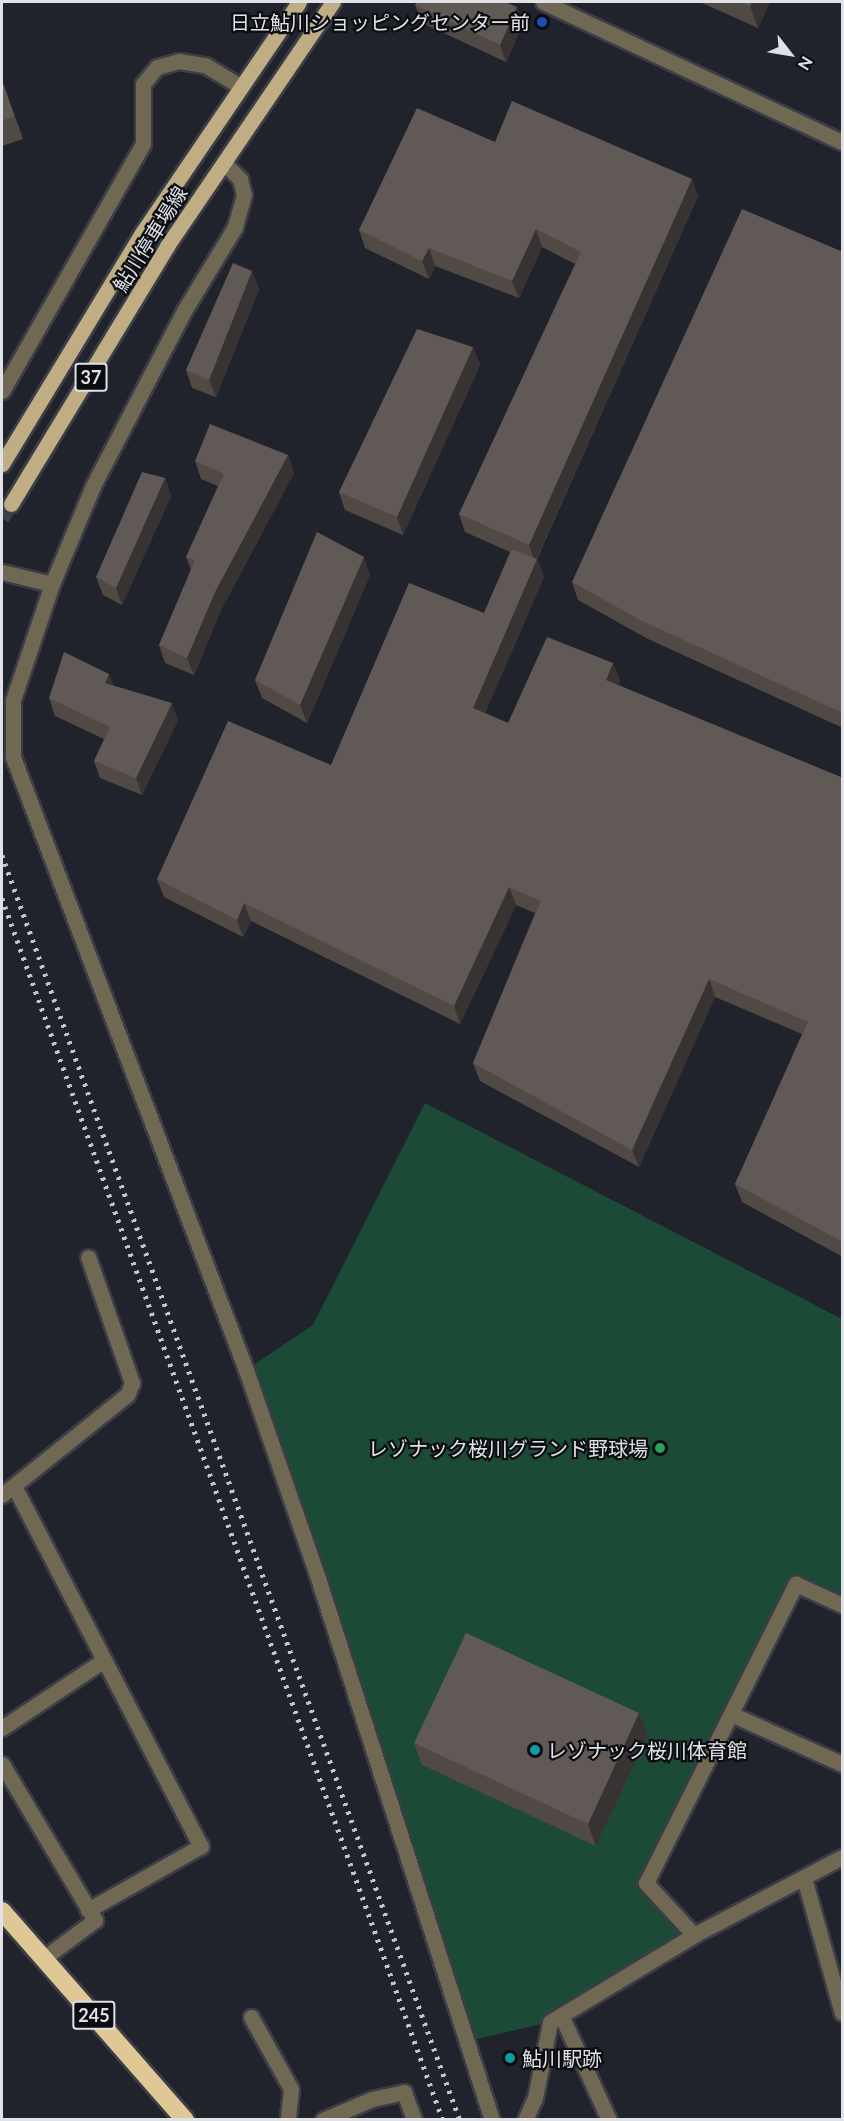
<!DOCTYPE html>
<html>
<head>
<meta charset="utf-8">
<style>
  body { margin:0 }
  #map { position:relative; width:844px; height:2121px; overflow:hidden; background:#21232c; font-family:Lato,"Noto Sans JP",sans-serif }
  div>[style] { position:absolute }
  .green>* { inset:0; background:#1b4a37 }
  .major-tunnel>* { height:15px; margin-top:-7.5px; transform-origin:0; background:repeating-linear-gradient(90deg,#3e4048 0 15px,transparent 0 23px) }
  .roads { filter:drop-shadow(2px 0 #3c3e46) drop-shadow(-2px 0 #3c3e46) drop-shadow(0 2px #3c3e46) drop-shadow(0 -2px #3c3e46) }
  .minor>* { height:15px; margin:-7.5px; padding:0 7.5px; transform-origin:7.5px; border-radius:7.5px; background:#716854 }
  .major>* { height:15px; margin:-7.5px; padding:0 7.5px; transform-origin:7.5px; border-radius:7.5px; background:#c0ad83 }
  .highway>* { height:18px; margin:-9px; padding:0 9px; transform-origin:9px; border-radius:9px; background:#dfc896 }
  .rail>* { height:4.5px; margin-top:-2.25px; transform-origin:0; background:repeating-linear-gradient(90deg,#c3c5cb 0 3px,transparent 0 9px) }
  .wall>* { inset:0; background:#514943 }
  .shaded-wall>* { inset:0; background:#373333 }
  .building>* { inset:0; background:#605955 }
  .dots>* { width:16px; height:16px; translate:-50% -50%; box-sizing:border-box; border:3px solid #0c0d11; border-radius:50% }
  span { translate:-50% -50%; white-space:nowrap; text-align:center; line-height:1.15; -webkit-text-stroke:4.5px #0c0d11; paint-order:stroke }
  .shield-label span { padding:2px 4px; background:#0c0d11; border:2px solid; border-radius:4px; -webkit-text-stroke-width:0 }
  .shield-label { font-size:18px; color:#e0e2e8; font-weight:700 }
  .poi-label { font-size:20px; color:#e0e2e8 }
  .right { translate:-100% -50%; text-align:right }
  .left { translate:0 -50%; text-align:left }
  .street-label { font-size:20px; color:#e0e2e8 }
  .frame { position:absolute; inset:0; border:3px solid #e0e2e8; pointer-events:none }
  .north { position:absolute; left:760px; top:24px; width:60px; height:60px; -webkit-text-stroke:4px #0c0d11; paint-order:stroke; rotate:121deg; font-size:16px; font-weight:700; line-height:24px; text-align:center; color:#e0e2e8 }
  .north::after { content:''; display:block; margin:auto; width:21px; height:27px; background:#e0e2e8; clip-path:polygon(50% 0,100% 100%,50% 72%,0 100%) }
</style>
</head>
<body>
<div id="map">
  <div class="green">
    <div style="clip-path:polygon(425px 1103px,842px 1319px,842px 1605px,796px 1584px,646px 1883px,694px 1935px,550px 2022px,464px 2042px,246px 1370px,313px 1325px)"></div>
  </div>
  <div class="major-tunnel">
    <div style="left:2px;top:518px;width:17px;rotate:-57deg"></div>
  </div>
  <div class="roads">
    <div class="minor">
      <div style="left:543px;top:2px;width:330px;rotate:25.1deg"></div>
      <div style="left:224px;top:163px;width:23px;rotate:45deg"></div>
      <div style="left:240px;top:179px;width:16px;rotate:76deg"></div>
      <div style="left:244px;top:195px;width:33px;rotate:106deg"></div>
      <div style="left:235px;top:227px;width:98px;rotate:121.3deg"></div>
      <div style="left:184px;top:311px;width:197px;rotate:117.5deg"></div>
      <div style="left:93px;top:486px;width:106px;rotate:112.7deg"></div>
      <div style="left:52px;top:584px;width:122px;rotate:108.6deg"></div>
      <div style="left:13px;top:700px;width:57px;rotate:90deg"></div>
      <div style="left:13px;top:757px;width:656px;rotate:69.19deg"></div>
      <div style="left:246px;top:1370px;width:217px;rotate:70.9deg"></div>
      <div style="left:317px;top:1575px;width:572px;rotate:72.2deg"></div>
      <div style="left:2px;top:391px;width:284px;rotate:-60.3deg"></div>
      <div style="left:143px;top:144px;width:60px;rotate:-90deg"></div>
      <div style="left:143px;top:84px;width:22px;rotate:-51deg"></div>
      <div style="left:157px;top:67px;width:23px;rotate:-15deg"></div>
      <div style="left:179px;top:61px;width:26px;rotate:9deg"></div>
      <div style="left:205px;top:65px;width:41px;rotate:31deg"></div>
      <div style="left:2px;top:572px;width:51px;rotate:13.5deg"></div>
      <div style="left:14px;top:1486px;width:406px;rotate:62.6deg"></div>
      <div style="left:201px;top:1846px;width:130px;rotate:150.5deg"></div>
      <div style="left:2px;top:1495px;width:160px;rotate:-38.7deg"></div>
      <div style="left:127px;top:1395px;width:13px;rotate:-67deg"></div>
      <div style="left:132px;top:1383px;width:133px;rotate:-109.2deg"></div>
      <div style="left:731px;top:1714px;width:122px;rotate:24.2deg"></div>
      <div style="left:2px;top:1728px;width:123px;rotate:-33.7deg"></div>
      <div style="left:2px;top:1764px;width:182px;rotate:59.2deg"></div>
      <div style="left:95px;top:1920px;width:64px;rotate:143.3deg"></div>
      <div style="left:804px;top:1878px;width:140px;rotate:74.3deg"></div>
      <div style="left:694px;top:1935px;width:71px;rotate:-132.7deg"></div>
      <div style="left:646px;top:1883px;width:335px;rotate:-63.4deg"></div>
      <div style="left:796px;top:1584px;width:51px;rotate:24.5deg"></div>
      <div style="left:561px;top:2015px;width:115px;rotate:65.4deg"></div>
      <div style="left:251px;top:2017px;width:82px;rotate:60.9deg"></div>
      <div style="left:291px;top:2089px;width:31px;rotate:96deg"></div>
      <div style="left:323px;top:2120px;width:53px;rotate:-23.2deg"></div>
      <div style="left:372px;top:2099px;width:33px;rotate:-12deg"></div>
      <div style="left:404px;top:2092px;width:30px;rotate:70deg"></div>
      <div style="left:525px;top:2120px;width:24px;rotate:-66deg"></div>
      <div style="left:535px;top:2098px;width:77px;rotate:-78.8deg"></div>
      <div style="left:550px;top:2022px;width:168px;rotate:-31.1deg"></div>
      <div style="left:694px;top:1935px;width:167px;rotate:-27.8deg"></div>
    </div>
    <div class="major">
      <div style="left:2px;top:464px;width:270px;rotate:-58.8deg"></div>
      <div style="left:142px;top:233px;width:279px;rotate:-55.8deg"></div>
      <div style="left:11px;top:504px;width:301px;rotate:-58.8deg"></div>
      <div style="left:167px;top:246px;width:295px;rotate:-55.8deg"></div>
    </div>
    <div class="highway">
      <div style="left:2px;top:1911px;width:278px;rotate:48.8deg"></div>
    </div>
  </div>
  <div class="rail">
    <div style="left:2px;top:855px;width:1345px;rotate:70.1deg"></div>
    <div style="left:2px;top:898px;width:1299px;rotate:70.16deg"></div>
  </div>
  <div class="wall">
    <div style="clip-path:polygon(701px 2px,770px 2px,758px 28px,702px 3px)"></div>
    <div style="clip-path:polygon(415px 5px,523px 24px,506px 62px,422px 23px)"></div>
    <div style="clip-path:polygon(2px 80px,23px 139px,2px 146px)"></div>
    <div style="clip-path:polygon(495px 142px,698px 196px,537px 559px,544px 577px,485px 713px,508px 723px,613px 663px,620px 681px,618px 685px,843px 778px,843px 1257px,742px 1202px,735px 1184px,802px 1034px,715px 997px,639px 1167px,480px 1081px,473px 1063px,535px 913px,516px 905px,460px 1024px,251px 921px,243px 937px,164px 897px,157px 879px,331px 765px,484px 613px,510px 552px,465px 532px,459px 514px,575px 264px,542px 247px,519px 298px,435px 266px,429px 279px,365px 248px,359px 230px)"></div>
    <div style="clip-path:polygon(843px 252px,843px 728px,648px 639px,578px 600px,572px 582px)"></div>
    <div style="clip-path:polygon(252px 271px,259px 289px,216px 397px,192px 388px,186px 370px)"></div>
    <div style="clip-path:polygon(473px 347px,480px 365px,403px 535px,345px 510px,339px 492px)"></div>
    <div style="clip-path:polygon(288px 455px,294px 473px,221px 610px,194px 675px,165px 663px,159px 645px,191px 570px,186px 557px,218px 486px,201px 479px,195px 461px)"></div>
    <div style="clip-path:polygon(165px 478px,171px 496px,122px 605px,103px 595px,96px 577px)"></div>
    <div style="clip-path:polygon(370px 575px,307px 723px,262px 698px,255px 680px)"></div>
    <div style="clip-path:polygon(109px 674px,113px 685px,178px 720px,142px 795px,100px 778px,94px 761px,104px 739px,55px 716px,49px 698px)"></div>
    <div style="clip-path:polygon(639px 1713px,648px 1735px,596px 1846px,422px 1765px,414px 1743px)"></div>
  </div>
  <div class="shaded-wall">
    <div style="clip-path:polygon(752px 2px,770px 2px,758px 28px,750px 6px)"></div>
    <div style="clip-path:polygon(517px 7px,523px 24px,506px 62px,500px 45px)"></div>
    <div style="clip-path:polygon(692px 179px,698px 196px,535px 562px,529px 545px)"></div>
    <div style="clip-path:polygon(536px 229px,542px 247px,519px 298px,512px 281px)"></div>
    <div style="clip-path:polygon(429px 248px,435px 266px,429px 279px,422px 261px)"></div>
    <div style="clip-path:polygon(252px 271px,259px 289px,216px 397px,209px 380px)"></div>
    <div style="clip-path:polygon(473px 347px,480px 365px,403px 535px,397px 517px)"></div>
    <div style="clip-path:polygon(288px 455px,294px 473px,221px 610px,194px 675px,187px 658px,215px 592px)"></div>
    <div style="clip-path:polygon(165px 478px,171px 496px,122px 605px,116px 588px)"></div>
    <div style="clip-path:polygon(364px 557px,370px 575px,307px 723px,300px 705px)"></div>
    <div style="clip-path:polygon(537px 559px,544px 577px,480px 725px,473px 708px)"></div>
    <div style="clip-path:polygon(613px 663px,620px 681px,612px 697px,606px 680px)"></div>
    <div style="clip-path:polygon(109px 674px,116px 691px,105px 683px)"></div>
    <div style="clip-path:polygon(172px 703px,178px 720px,142px 795px,136px 778px)"></div>
    <div style="clip-path:polygon(509px 887px,516px 905px,460px 1024px,454px 1006px)"></div>
    <div style="clip-path:polygon(244px 903px,251px 921px,243px 937px,237px 920px)"></div>
    <div style="clip-path:polygon(709px 979px,715px 997px,639px 1167px,632px 1150px)"></div>
    <div style="clip-path:polygon(639px 1713px,648px 1735px,596px 1846px,588px 1824px)"></div>
  </div>
  <div class="building">
    <div style="clip-path:polygon(417px 2px,505px 2px,517px 7px,500px 45px,415px 5px)"></div>
    <div style="clip-path:polygon(740px 2px,752px 2px,750px 6px)"></div>
    <div style="clip-path:polygon(2px 80px,14px 116px,2px 121px)"></div>
    <div style="clip-path:polygon(512px 101px,692px 179px,529px 545px,459px 514px,581px 252px,536px 229px,512px 281px,429px 248px,422px 261px,359px 230px,417px 108px,495px 142px)"></div>
    <div style="clip-path:polygon(742px 209px,843px 252px,843px 713px,642px 621px,572px 582px)"></div>
    <div style="clip-path:polygon(233px 263px,252px 271px,209px 380px,186px 370px)"></div>
    <div style="clip-path:polygon(417px 329px,473px 347px,397px 517px,339px 492px)"></div>
    <div style="clip-path:polygon(210px 424px,288px 455px,215px 592px,187px 658px,159px 645px,195px 560px,186px 557px,224px 474px,195px 461px)"></div>
    <div style="clip-path:polygon(142px 472px,165px 478px,116px 588px,96px 577px)"></div>
    <div style="clip-path:polygon(317px 532px,364px 557px,300px 705px,255px 680px)"></div>
    <div style="clip-path:polygon(512px 549px,537px 559px,473px 708px,508px 723px,547px 637px,613px 663px,606px 680px,843px 778px,843px 1242px,735px 1184px,808px 1022px,709px 979px,632px 1150px,473px 1063px,541px 901px,509px 887px,454px 1006px,244px 903px,237px 920px,157px 879px,228px 721px,331px 765px,409px 583px,484px 613px)"></div>
    <div style="clip-path:polygon(64px 652px,109px 674px,105px 683px,172px 703px,136px 778px,94px 761px,110px 727px,49px 698px)"></div>
    <div style="clip-path:polygon(466px 1633px,639px 1713px,588px 1824px,414px 1743px)"></div>
  </div>
  <div class="dots">
    <div style="left:542px;top:22px;background:#1a4fb4"></div>
    <div style="left:660px;top:1448px;background:#2e9e5b"></div>
    <div style="left:535px;top:1750px;background:#0f9aa8"></div>
    <div style="left:510px;top:2058px;background:#0f9aa8"></div>
  </div>
  <div class="shield-label">
    <span style="left:91px;top:377px">37</span>
    <span style="left:94px;top:2015px">245</span>
  </div>
  <div class="poi-label">
    <span class="right" style="left:530px;top:22px">日立鮎川ショッピングセンター前</span>
    <span class="right" style="left:648px;top:1448px">レゾナック桜川グランド野球場</span>
    <span class="left" style="left:547px;top:1750px">レゾナック桜川体育館</span>
    <span class="left" style="left:522px;top:2058px">鮎川駅跡</span>
  </div>
  <div class="street-label">
    <span style="left:150px;top:239px;rotate:-58deg">鮎川停車場線</span>
  </div>
  <div class="frame"></div>
  <div class="north">N</div>
</div>
</body>
</html>
